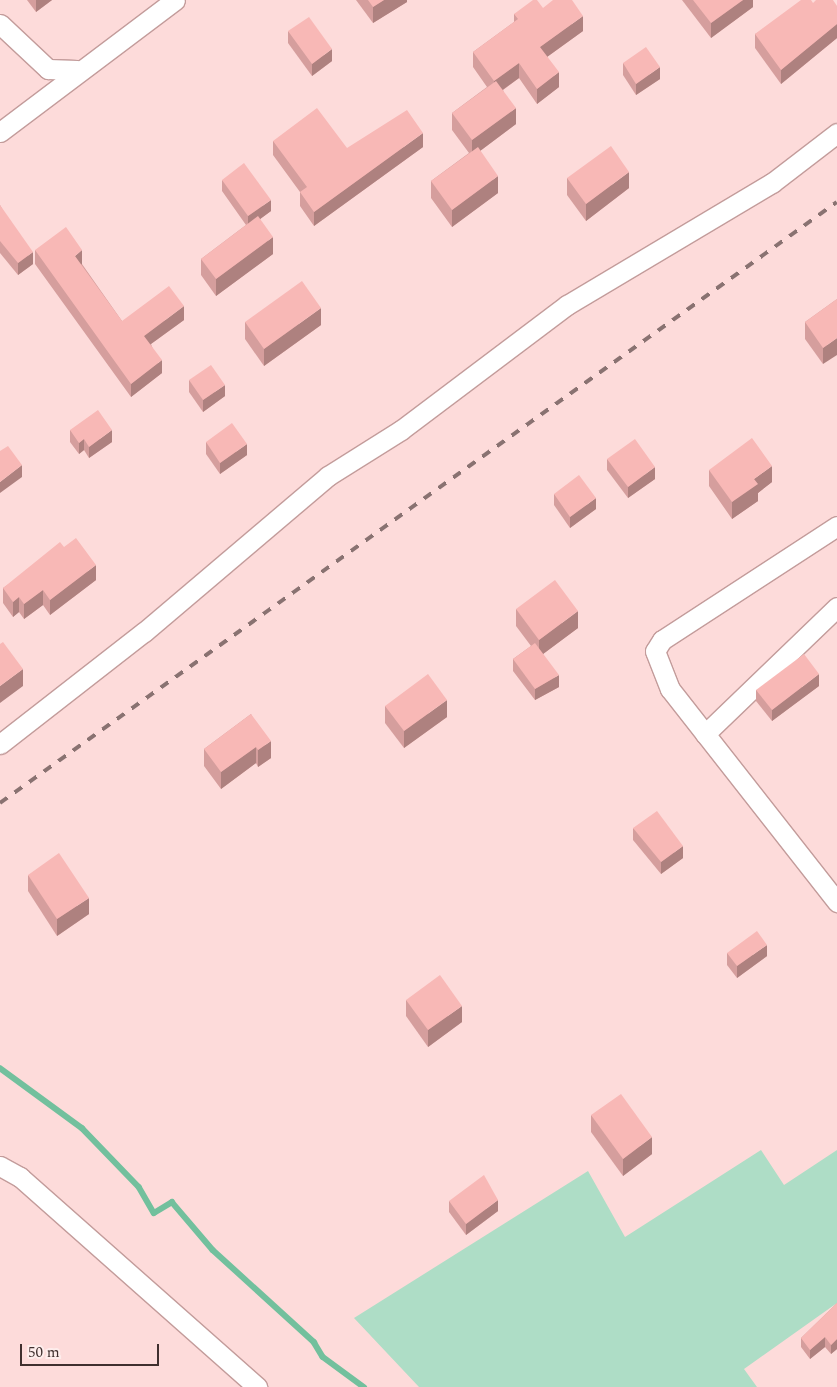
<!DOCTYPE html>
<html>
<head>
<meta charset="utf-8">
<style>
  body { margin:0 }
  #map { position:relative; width:837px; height:1387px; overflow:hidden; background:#fddbda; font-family:Spectral,serif }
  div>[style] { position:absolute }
  .green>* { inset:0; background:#aeddc6 }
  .stream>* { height:5.5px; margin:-2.75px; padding:0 2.75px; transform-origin:2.75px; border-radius:2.75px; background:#72c09d }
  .roads { filter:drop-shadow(1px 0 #c39c9b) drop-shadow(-1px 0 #c39c9b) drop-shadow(0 1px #c39c9b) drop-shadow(0 -1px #c39c9b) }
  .street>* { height:19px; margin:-9.5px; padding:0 9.5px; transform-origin:9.5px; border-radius:9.5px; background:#fff }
  .rail>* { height:4px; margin-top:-2px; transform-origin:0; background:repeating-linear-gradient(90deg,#897271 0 9px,transparent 0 18px) }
  .wall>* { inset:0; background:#d59e9d }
  .shaded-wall>* { inset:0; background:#ae817f }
  .building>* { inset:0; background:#f8b8b6 }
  span { translate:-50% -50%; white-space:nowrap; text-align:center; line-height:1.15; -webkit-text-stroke:4.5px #feedec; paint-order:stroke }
  .scale { position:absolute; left:20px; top:1344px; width:139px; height:22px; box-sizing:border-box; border:2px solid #3f2f2e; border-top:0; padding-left:6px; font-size:15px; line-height:18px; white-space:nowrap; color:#3f2f2e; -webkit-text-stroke:4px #feedec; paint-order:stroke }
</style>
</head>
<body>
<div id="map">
  <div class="green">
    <div style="clip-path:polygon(761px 1150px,784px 1185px,837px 1150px,837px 1303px,744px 1369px,757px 1387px,419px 1387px,354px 1318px,588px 1171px,625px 1237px)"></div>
  </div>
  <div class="stream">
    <div style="left:0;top:1068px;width:102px;rotate:36.2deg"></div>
    <div style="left:82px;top:1128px;width:82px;rotate:46deg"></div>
    <div style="left:139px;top:1187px;width:30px;rotate:60deg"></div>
    <div style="left:154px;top:1213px;width:21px;rotate:-31deg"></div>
    <div style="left:172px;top:1202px;width:63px;rotate:49.5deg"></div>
    <div style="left:213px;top:1250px;width:137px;rotate:42.3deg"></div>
    <div style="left:314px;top:1342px;width:17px;rotate:59deg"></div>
    <div style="left:323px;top:1357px;width:51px;rotate:36.2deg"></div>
  </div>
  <div class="roads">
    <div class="street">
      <div style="left:0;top:24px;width:66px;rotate:43.2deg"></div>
      <div style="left:48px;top:69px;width:29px;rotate:2deg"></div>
      <div style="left:0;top:132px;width:219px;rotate:-37deg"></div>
      <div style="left:837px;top:526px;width:209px;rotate:146.9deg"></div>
      <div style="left:662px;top:640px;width:13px;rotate:122deg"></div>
      <div style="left:655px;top:651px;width:41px;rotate:68.5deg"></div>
      <div style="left:670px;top:689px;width:271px;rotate:51.9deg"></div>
      <div style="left:705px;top:734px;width:183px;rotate:-43.9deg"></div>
      <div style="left:0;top:744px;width:182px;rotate:-37.9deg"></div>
      <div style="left:144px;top:632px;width:241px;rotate:-40.3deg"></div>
      <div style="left:328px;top:476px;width:86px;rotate:-32.2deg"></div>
      <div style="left:401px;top:430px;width:208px;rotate:-37deg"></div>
      <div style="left:567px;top:305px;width:239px;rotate:-30.8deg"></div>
      <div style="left:772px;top:183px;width:82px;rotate:-37.6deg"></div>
      <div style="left:0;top:1166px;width:23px;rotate:29deg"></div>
      <div style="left:20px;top:1177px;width:317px;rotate:41.5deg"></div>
    </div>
  </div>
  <div class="rail">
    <div style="left:0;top:803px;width:1030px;rotate:-35.68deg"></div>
  </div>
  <div class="wall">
    <div style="clip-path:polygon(27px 0,52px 0,36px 12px)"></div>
    <div style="clip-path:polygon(356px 0,407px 0,407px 2px,373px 23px)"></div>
    <div style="clip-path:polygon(682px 0,753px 0,753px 7px,711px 38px)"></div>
    <div style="clip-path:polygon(813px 3px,837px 6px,837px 38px,781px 84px,755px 48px,755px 34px)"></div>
    <div style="clip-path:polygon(543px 8px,583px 31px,547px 57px,559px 87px,537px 104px,519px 78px,503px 90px,516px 124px,480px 151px,498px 193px,452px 227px,431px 198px,431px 181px,469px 153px,452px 130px,452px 113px,487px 87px,473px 67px,473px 52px,514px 22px,514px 14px)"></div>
    <div style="clip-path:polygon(288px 31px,332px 61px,312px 76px,288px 43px)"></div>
    <div style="clip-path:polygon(623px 63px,660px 79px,636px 95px,623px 75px)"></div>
    <div style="clip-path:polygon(273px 141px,347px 148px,423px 147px,314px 226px,300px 206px,300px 192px,273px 155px)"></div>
    <div style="clip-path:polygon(567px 178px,629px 188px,586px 221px,567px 195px)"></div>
    <div style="clip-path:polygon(222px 180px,271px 211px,260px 219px,273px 254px,216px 296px,201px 275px,201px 259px,246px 225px,222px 191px)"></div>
    <div style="clip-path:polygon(0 205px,33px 264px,18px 275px,0 253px)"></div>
    <div style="clip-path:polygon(35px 250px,82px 264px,122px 321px,184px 320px,151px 344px,162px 373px,131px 397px,35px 264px)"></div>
    <div style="clip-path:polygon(837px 299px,823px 364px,805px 339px,805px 322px)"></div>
    <div style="clip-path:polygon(245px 322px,321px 325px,264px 366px,245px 339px)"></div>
    <div style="clip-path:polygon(189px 380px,225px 396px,203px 412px,189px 392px)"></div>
    <div style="clip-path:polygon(70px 430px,112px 442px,89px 458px,84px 450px,79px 454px,70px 442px)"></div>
    <div style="clip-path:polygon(206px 442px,247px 455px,220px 474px,206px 454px)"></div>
    <div style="clip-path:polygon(607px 459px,655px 479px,628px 498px,607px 470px)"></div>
    <div style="clip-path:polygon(709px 470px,772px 482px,758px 493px,758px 501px,732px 519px,709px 486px)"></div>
    <div style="clip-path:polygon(554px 494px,596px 509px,570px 528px,554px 505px)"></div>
    <div style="clip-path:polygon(64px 547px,96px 580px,50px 615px,43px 605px,24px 619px,19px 612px,13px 617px,3px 603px,3px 588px)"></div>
    <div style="clip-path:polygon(516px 609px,578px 628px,543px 654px,559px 687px,535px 700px,513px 671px,513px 659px,531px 646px,516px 626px)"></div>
    <div style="clip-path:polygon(819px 686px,772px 721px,756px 701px,756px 690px)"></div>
    <div style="clip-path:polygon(385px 706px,447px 717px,404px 748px,385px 723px)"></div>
    <div style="clip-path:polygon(251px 714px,271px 758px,258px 767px,256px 763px,221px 789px,204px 766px,204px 749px)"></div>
    <div style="clip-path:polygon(633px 828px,683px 858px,661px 874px,633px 840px)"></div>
    <div style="clip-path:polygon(28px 875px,89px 914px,57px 936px,28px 891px)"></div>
    <div style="clip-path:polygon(727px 953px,767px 956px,737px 978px,727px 965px)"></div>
    <div style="clip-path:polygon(406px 1000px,462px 1022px,428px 1047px,406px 1016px)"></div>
    <div style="clip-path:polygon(591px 1115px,652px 1154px,623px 1176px,591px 1132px)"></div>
    <div style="clip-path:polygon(449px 1201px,498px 1211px,466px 1235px,449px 1212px)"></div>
    <div style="clip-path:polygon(837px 1303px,837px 1349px,831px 1354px,825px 1347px,810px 1359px,801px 1347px,801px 1338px)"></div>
  </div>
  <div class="shaded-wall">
    <div style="clip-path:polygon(36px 0,52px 0,36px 12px)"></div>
    <div style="clip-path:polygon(384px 0,407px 0,407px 2px,373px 23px,373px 7px)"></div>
    <div style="clip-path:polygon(743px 0,753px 0,753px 7px,711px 38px,711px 23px)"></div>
    <div style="clip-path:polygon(583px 16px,583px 31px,540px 62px,540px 47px)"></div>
    <div style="clip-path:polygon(837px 24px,837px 38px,781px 84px,781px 70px)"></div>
    <div style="clip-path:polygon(332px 49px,332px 61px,312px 76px,312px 64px)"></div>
    <div style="clip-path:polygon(519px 63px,519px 78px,494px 96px,494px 81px)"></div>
    <div style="clip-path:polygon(660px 67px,660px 79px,636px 95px,636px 84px)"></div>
    <div style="clip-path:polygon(559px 72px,559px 87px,537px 104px,537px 89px)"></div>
    <div style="clip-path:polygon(516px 108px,516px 124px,472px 157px,472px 140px)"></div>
    <div style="clip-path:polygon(423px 133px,423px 147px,314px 226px,314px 212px)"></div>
    <div style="clip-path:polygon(629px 172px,629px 188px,586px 221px,586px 204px)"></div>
    <div style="clip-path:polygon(498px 176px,498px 193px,452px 227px,452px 210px)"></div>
    <div style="clip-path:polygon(271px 200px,271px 211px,248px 228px,248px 216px)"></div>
    <div style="clip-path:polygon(273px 237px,273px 254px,216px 296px,216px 279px)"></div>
    <div style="clip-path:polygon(82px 250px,82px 264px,75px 269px,75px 256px)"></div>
    <div style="clip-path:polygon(33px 252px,33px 264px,18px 275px,18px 263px)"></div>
    <div style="clip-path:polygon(184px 306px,184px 320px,144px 349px,144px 336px)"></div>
    <div style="clip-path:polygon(321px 308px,321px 325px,264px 366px,264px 349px)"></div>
    <div style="clip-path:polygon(837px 338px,837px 355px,823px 364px,823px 348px)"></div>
    <div style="clip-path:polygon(162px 360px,162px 373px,131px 397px,131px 384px)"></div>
    <div style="clip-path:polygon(225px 385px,225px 396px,203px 412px,203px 400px)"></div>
    <div style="clip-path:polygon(112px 430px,112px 442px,89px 458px,89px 447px)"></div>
    <div style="clip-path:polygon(84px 439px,84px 450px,79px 454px,79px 443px)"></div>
    <div style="clip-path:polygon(247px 444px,247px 455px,220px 474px,220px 463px)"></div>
    <div style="clip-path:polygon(22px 465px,22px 477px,0 493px,0 482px)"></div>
    <div style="clip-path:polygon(772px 466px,772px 482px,758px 493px,758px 501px,732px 519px,732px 502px,754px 479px)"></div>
    <div style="clip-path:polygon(655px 467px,655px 479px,628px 498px,628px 487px)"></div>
    <div style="clip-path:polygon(596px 498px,596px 509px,570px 528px,570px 517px)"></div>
    <div style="clip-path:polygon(96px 565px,96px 580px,50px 615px,50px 600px)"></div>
    <div style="clip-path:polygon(43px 590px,43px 605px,24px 619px,24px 604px)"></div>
    <div style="clip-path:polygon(19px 597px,19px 612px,13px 617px,13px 602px)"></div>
    <div style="clip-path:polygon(578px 611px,578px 628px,539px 657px,539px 640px)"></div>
    <div style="clip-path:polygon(23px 669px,23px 686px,0 703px,0 686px)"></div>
    <div style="clip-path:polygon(819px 674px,819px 686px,772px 721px,772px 710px)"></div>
    <div style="clip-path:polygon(559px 675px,559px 687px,535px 700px,535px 689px)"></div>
    <div style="clip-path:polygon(447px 700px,447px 717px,404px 748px,404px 731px)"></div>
    <div style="clip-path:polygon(271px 741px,271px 758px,258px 767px,258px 750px)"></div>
    <div style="clip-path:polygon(256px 747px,256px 763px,221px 789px,221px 772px)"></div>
    <div style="clip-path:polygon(683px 846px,683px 858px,661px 874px,661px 862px)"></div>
    <div style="clip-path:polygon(89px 898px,89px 914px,57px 936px,57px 919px)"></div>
    <div style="clip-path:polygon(767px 945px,767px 956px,737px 978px,737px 966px)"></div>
    <div style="clip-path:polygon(462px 1006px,462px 1022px,428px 1047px,428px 1030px)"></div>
    <div style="clip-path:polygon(652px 1137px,652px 1154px,623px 1176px,623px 1159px)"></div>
    <div style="clip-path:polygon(498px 1200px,498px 1211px,466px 1235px,466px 1224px)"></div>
    <div style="clip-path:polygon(825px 1337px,825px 1347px,810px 1359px,810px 1350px)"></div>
    <div style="clip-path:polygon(837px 1339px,837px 1349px,831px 1354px,831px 1345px)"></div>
  </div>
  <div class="building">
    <div style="clip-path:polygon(368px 0,384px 0,373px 7px)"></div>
    <div style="clip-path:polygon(533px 0,537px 0,543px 8px,553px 0,572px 0,583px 16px,540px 47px,559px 72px,537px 89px,519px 63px,494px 81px,473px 52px,518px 19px,514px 14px)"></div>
    <div style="clip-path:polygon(693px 0,743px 0,711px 23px)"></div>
    <div style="clip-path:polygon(801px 0,811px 0,813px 3px,816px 0,833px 0,837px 6px,837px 24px,781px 70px,755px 34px)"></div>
    <div style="clip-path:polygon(309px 17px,332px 49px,312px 64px,288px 31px)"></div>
    <div style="clip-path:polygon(646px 47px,660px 67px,636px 84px,623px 63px)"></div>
    <div style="clip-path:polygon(496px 81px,516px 108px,472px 140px,452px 113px)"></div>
    <div style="clip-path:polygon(317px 108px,347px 148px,407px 110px,423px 133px,314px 212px,300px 192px,307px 187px,273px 141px)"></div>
    <div style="clip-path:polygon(611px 146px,629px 172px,586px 204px,567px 178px)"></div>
    <div style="clip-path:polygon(478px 147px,498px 176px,452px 210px,431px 181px)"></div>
    <div style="clip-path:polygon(244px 163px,271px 200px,248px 216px,222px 180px)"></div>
    <div style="clip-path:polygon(0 205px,33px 252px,18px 263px,0 241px)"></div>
    <div style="clip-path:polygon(258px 216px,273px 237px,216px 279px,201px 259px)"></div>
    <div style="clip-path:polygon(66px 227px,82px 250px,75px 256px,122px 321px,169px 286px,184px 306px,144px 336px,162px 360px,131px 384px,35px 250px)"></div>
    <div style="clip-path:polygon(302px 281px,321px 308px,264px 349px,245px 322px)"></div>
    <div style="clip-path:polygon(837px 299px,837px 338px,823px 348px,805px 322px)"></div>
    <div style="clip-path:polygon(211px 365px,225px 385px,203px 400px,189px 380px)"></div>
    <div style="clip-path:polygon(98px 410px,112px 430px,89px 447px,84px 439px,79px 443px,70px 430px)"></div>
    <div style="clip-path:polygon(232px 423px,247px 444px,220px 463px,206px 442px)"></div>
    <div style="clip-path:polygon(752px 438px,772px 466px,754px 479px,758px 484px,732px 502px,709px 470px)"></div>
    <div style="clip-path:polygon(635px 439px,655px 467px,628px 487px,607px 459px)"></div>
    <div style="clip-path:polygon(8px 446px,22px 465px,0 482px,0 451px)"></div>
    <div style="clip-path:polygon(579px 475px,596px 498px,570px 517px,554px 494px)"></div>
    <div style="clip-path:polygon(76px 538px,96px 565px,50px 600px,43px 590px,24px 604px,19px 597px,13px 602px,3px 588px,60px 542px,64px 547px)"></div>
    <div style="clip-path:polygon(555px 580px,578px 611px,539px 640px,516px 609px)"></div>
    <div style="clip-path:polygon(3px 642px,23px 669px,0 686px,0 644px)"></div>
    <div style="clip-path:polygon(535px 643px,559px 675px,535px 689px,513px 659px)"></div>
    <div style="clip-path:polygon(804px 654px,819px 674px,772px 710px,756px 690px)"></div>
    <div style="clip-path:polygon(428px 674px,447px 700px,404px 731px,385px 706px)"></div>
    <div style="clip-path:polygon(251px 714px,271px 741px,258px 750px,256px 747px,221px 772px,204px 749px)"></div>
    <div style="clip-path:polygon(657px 811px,683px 846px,661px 862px,633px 828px)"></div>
    <div style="clip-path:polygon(59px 853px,89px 898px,57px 919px,28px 875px)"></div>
    <div style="clip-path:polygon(757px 931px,767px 945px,737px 966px,727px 953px)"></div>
    <div style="clip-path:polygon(440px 975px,462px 1006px,428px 1030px,406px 1000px)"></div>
    <div style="clip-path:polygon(621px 1094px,652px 1137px,623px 1159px,591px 1115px)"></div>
    <div style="clip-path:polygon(484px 1175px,498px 1200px,466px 1224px,449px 1201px)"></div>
    <div style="clip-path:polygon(837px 1303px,837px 1339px,831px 1345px,825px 1337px,810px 1350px,801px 1338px)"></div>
  </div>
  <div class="scale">50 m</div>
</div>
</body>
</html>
